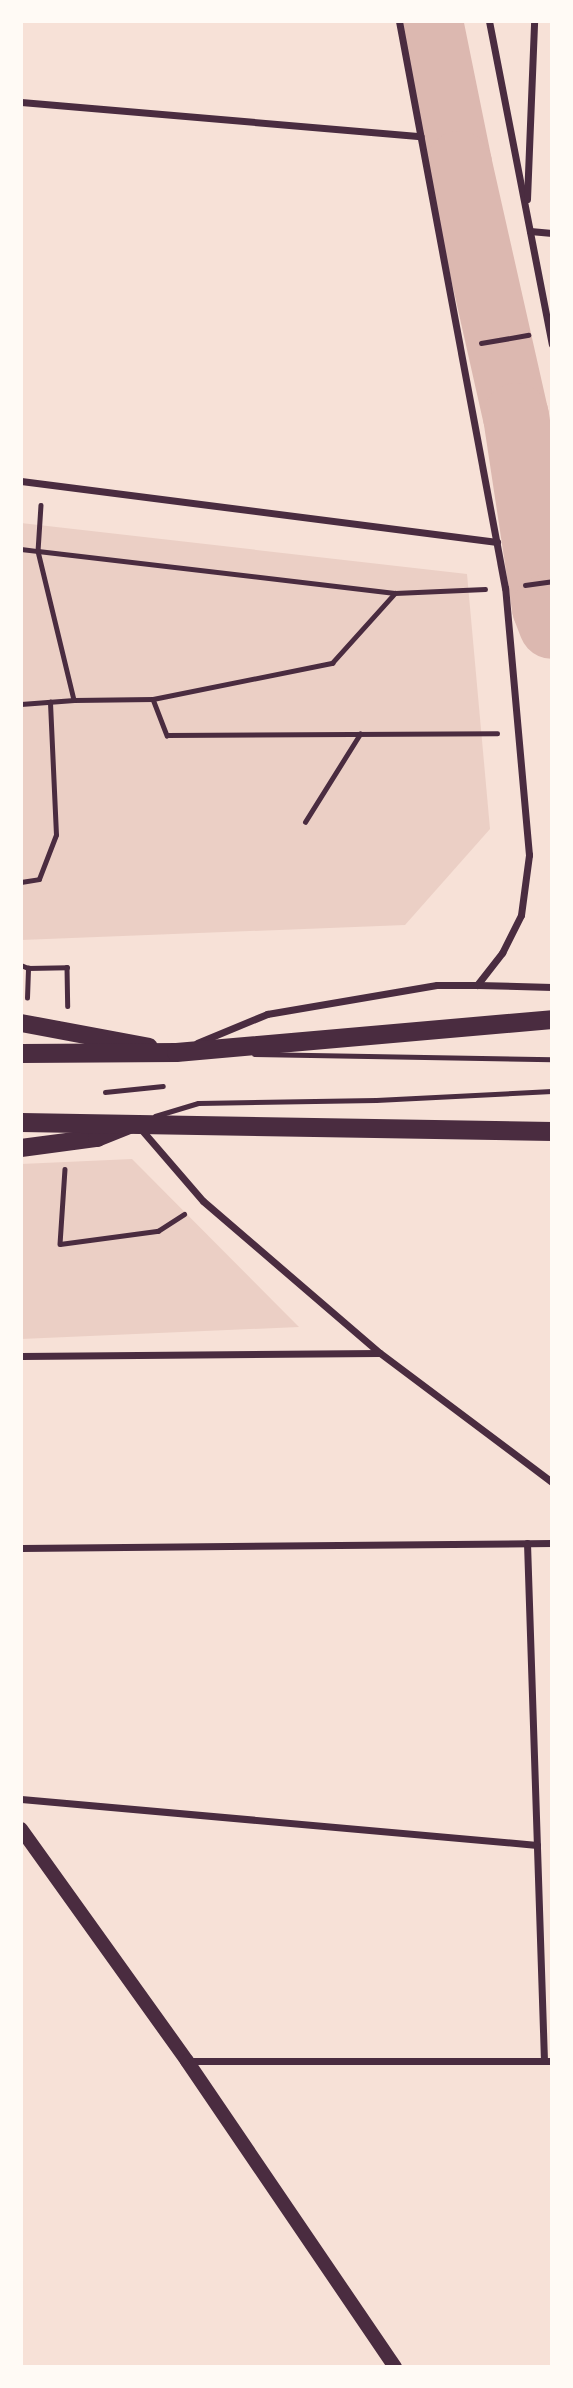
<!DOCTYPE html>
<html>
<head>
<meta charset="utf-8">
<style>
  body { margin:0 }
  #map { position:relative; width:573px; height:2388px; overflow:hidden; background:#f7e1d7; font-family:Poppins,sans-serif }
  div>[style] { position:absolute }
  .green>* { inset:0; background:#ebcfc5 }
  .river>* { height:66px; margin:-33px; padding:0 33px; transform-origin:33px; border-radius:33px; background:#dcb8b0 }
  .path>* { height:4.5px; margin:-2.25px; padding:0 2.25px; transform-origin:2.25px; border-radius:2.25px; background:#4a2c40 }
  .service>* { height:5px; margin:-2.5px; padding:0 2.5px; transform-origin:2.5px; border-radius:2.5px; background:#4a2c40 }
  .minor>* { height:7px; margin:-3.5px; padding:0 3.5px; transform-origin:3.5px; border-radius:3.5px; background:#4a2c40 }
  .secondary>* { height:14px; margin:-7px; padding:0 7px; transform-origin:7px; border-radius:7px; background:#4a2c40 }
  .primary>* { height:18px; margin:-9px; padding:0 9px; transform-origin:9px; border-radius:9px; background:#4a2c40 }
  .trunk>* { height:19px; margin:-9.5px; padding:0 9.5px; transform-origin:9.5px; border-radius:9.5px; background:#4a2c40 }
  span { translate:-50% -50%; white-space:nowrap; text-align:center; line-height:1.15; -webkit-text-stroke:6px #fffaf5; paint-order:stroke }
  .frame { position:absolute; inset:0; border:23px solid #fffaf5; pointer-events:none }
</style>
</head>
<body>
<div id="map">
  <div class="green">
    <div style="clip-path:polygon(21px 523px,467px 574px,490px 829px,405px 925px,21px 940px)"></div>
    <div style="clip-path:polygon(132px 1159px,299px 1327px,21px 1339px,21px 1164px)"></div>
  </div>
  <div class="river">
    <div style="left:430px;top:21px;width:146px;rotate:78.5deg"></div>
    <div style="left:459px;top:164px;width:258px;rotate:77.3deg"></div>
    <div style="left:516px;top:416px;width:194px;rotate:81.4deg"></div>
    <div style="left:545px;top:608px;width:19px;rotate:69deg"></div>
  </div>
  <div class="path">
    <div style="left:481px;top:343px;width:48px;rotate:-9.7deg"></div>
    <div style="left:41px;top:505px;width:46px;rotate:93.7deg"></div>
    <div style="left:38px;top:551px;width:359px;rotate:6.7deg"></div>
    <div style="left:21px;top:549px;width:17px;rotate:7deg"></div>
    <div style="left:38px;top:551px;width:153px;rotate:76.4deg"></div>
    <div style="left:74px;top:700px;width:79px;rotate:-0.7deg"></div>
    <div style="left:153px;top:699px;width:39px;rotate:69deg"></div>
    <div style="left:167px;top:735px;width:330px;rotate:-0.3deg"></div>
    <div style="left:525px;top:585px;width:27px;rotate:-8deg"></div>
    <div style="left:153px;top:699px;width:183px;rotate:-11.4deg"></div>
    <div style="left:332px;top:663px;width:94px;rotate:-48deg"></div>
    <div style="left:395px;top:593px;width:90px;rotate:-2.5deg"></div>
    <div style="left:21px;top:704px;width:53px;rotate:-4.3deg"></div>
    <div style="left:305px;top:822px;width:104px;rotate:-58deg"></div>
    <div style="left:21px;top:882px;width:18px;rotate:-9deg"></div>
    <div style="left:39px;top:879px;width:47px;rotate:-68.9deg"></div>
    <div style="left:56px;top:835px;width:133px;rotate:-92.6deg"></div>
    <div style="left:21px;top:965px;width:8px;rotate:23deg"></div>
    <div style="left:28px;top:968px;width:39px;rotate:-1deg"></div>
    <div style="left:67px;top:967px;width:39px;rotate:89deg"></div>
    <div style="left:27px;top:998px;width:30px;rotate:-88deg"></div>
    <div style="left:105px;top:1092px;width:58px;rotate:-5.9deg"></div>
    <div style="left:65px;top:1169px;width:75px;rotate:93.8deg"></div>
    <div style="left:60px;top:1244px;width:99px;rotate:-7.6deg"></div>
    <div style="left:158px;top:1231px;width:31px;rotate:-33deg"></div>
  </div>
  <div class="service">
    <div style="left:254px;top:1054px;width:298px;rotate:1deg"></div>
    <div style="left:155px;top:1116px;width:45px;rotate:-16.8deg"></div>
    <div style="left:198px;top:1103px;width:178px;rotate:-1deg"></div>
    <div style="left:376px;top:1100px;width:176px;rotate:-2.9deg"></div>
  </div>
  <div class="minor">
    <div style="left:489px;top:21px;width:329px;rotate:79deg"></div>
    <div style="left:21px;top:102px;width:401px;rotate:4.9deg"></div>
    <div style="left:527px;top:199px;width:178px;rotate:-87.7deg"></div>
    <div style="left:530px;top:231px;width:22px;rotate:5deg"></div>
    <div style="left:21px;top:481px;width:480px;rotate:7.3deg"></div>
    <div style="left:477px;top:985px;width:75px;rotate:1.5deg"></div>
    <div style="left:197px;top:1043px;width:76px;rotate:-22.5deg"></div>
    <div style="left:267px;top:1014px;width:172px;rotate:-9.7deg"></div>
    <div style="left:437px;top:985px;width:40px"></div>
    <div style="left:477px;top:985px;width:41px;rotate:-52deg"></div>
    <div style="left:502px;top:953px;width:42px;rotate:-63.4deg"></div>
    <div style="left:521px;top:915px;width:61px;rotate:-82.4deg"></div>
    <div style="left:529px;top:855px;width:268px;rotate:-95.1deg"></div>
    <div style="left:505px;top:588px;width:577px;rotate:-100.59deg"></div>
    <div style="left:140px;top:1128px;width:96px;rotate:49.2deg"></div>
    <div style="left:203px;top:1201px;width:233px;rotate:40.7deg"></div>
    <div style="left:380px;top:1353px;width:215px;rotate:36.9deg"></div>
    <div style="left:21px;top:1356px;width:358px;rotate:-0.5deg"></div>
    <div style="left:527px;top:1543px;width:518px;rotate:88.12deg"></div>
    <div style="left:21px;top:1548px;width:531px;rotate:-0.54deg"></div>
    <div style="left:21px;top:1799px;width:518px;rotate:5.09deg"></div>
    <div style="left:188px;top:2061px;width:364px"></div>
  </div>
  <div class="secondary">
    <div style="left:21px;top:1829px;width:285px;rotate:54.4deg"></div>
    <div style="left:187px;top:2061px;width:370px;rotate:55.8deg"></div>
  </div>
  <div class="primary">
    <div style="left:21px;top:1023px;width:130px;rotate:10.6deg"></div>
    <div style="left:21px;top:1148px;width:77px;rotate:-7.5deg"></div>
    <div style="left:97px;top:1138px;width:35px;rotate:-22deg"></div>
  </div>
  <div class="trunk">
    <div style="left:21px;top:1053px;width:155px;rotate:-0.4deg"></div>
    <div style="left:176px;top:1052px;width:377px;rotate:-5deg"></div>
    <div style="left:21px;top:1122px;width:531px;rotate:0.97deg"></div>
  </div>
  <div class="frame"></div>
</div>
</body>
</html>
